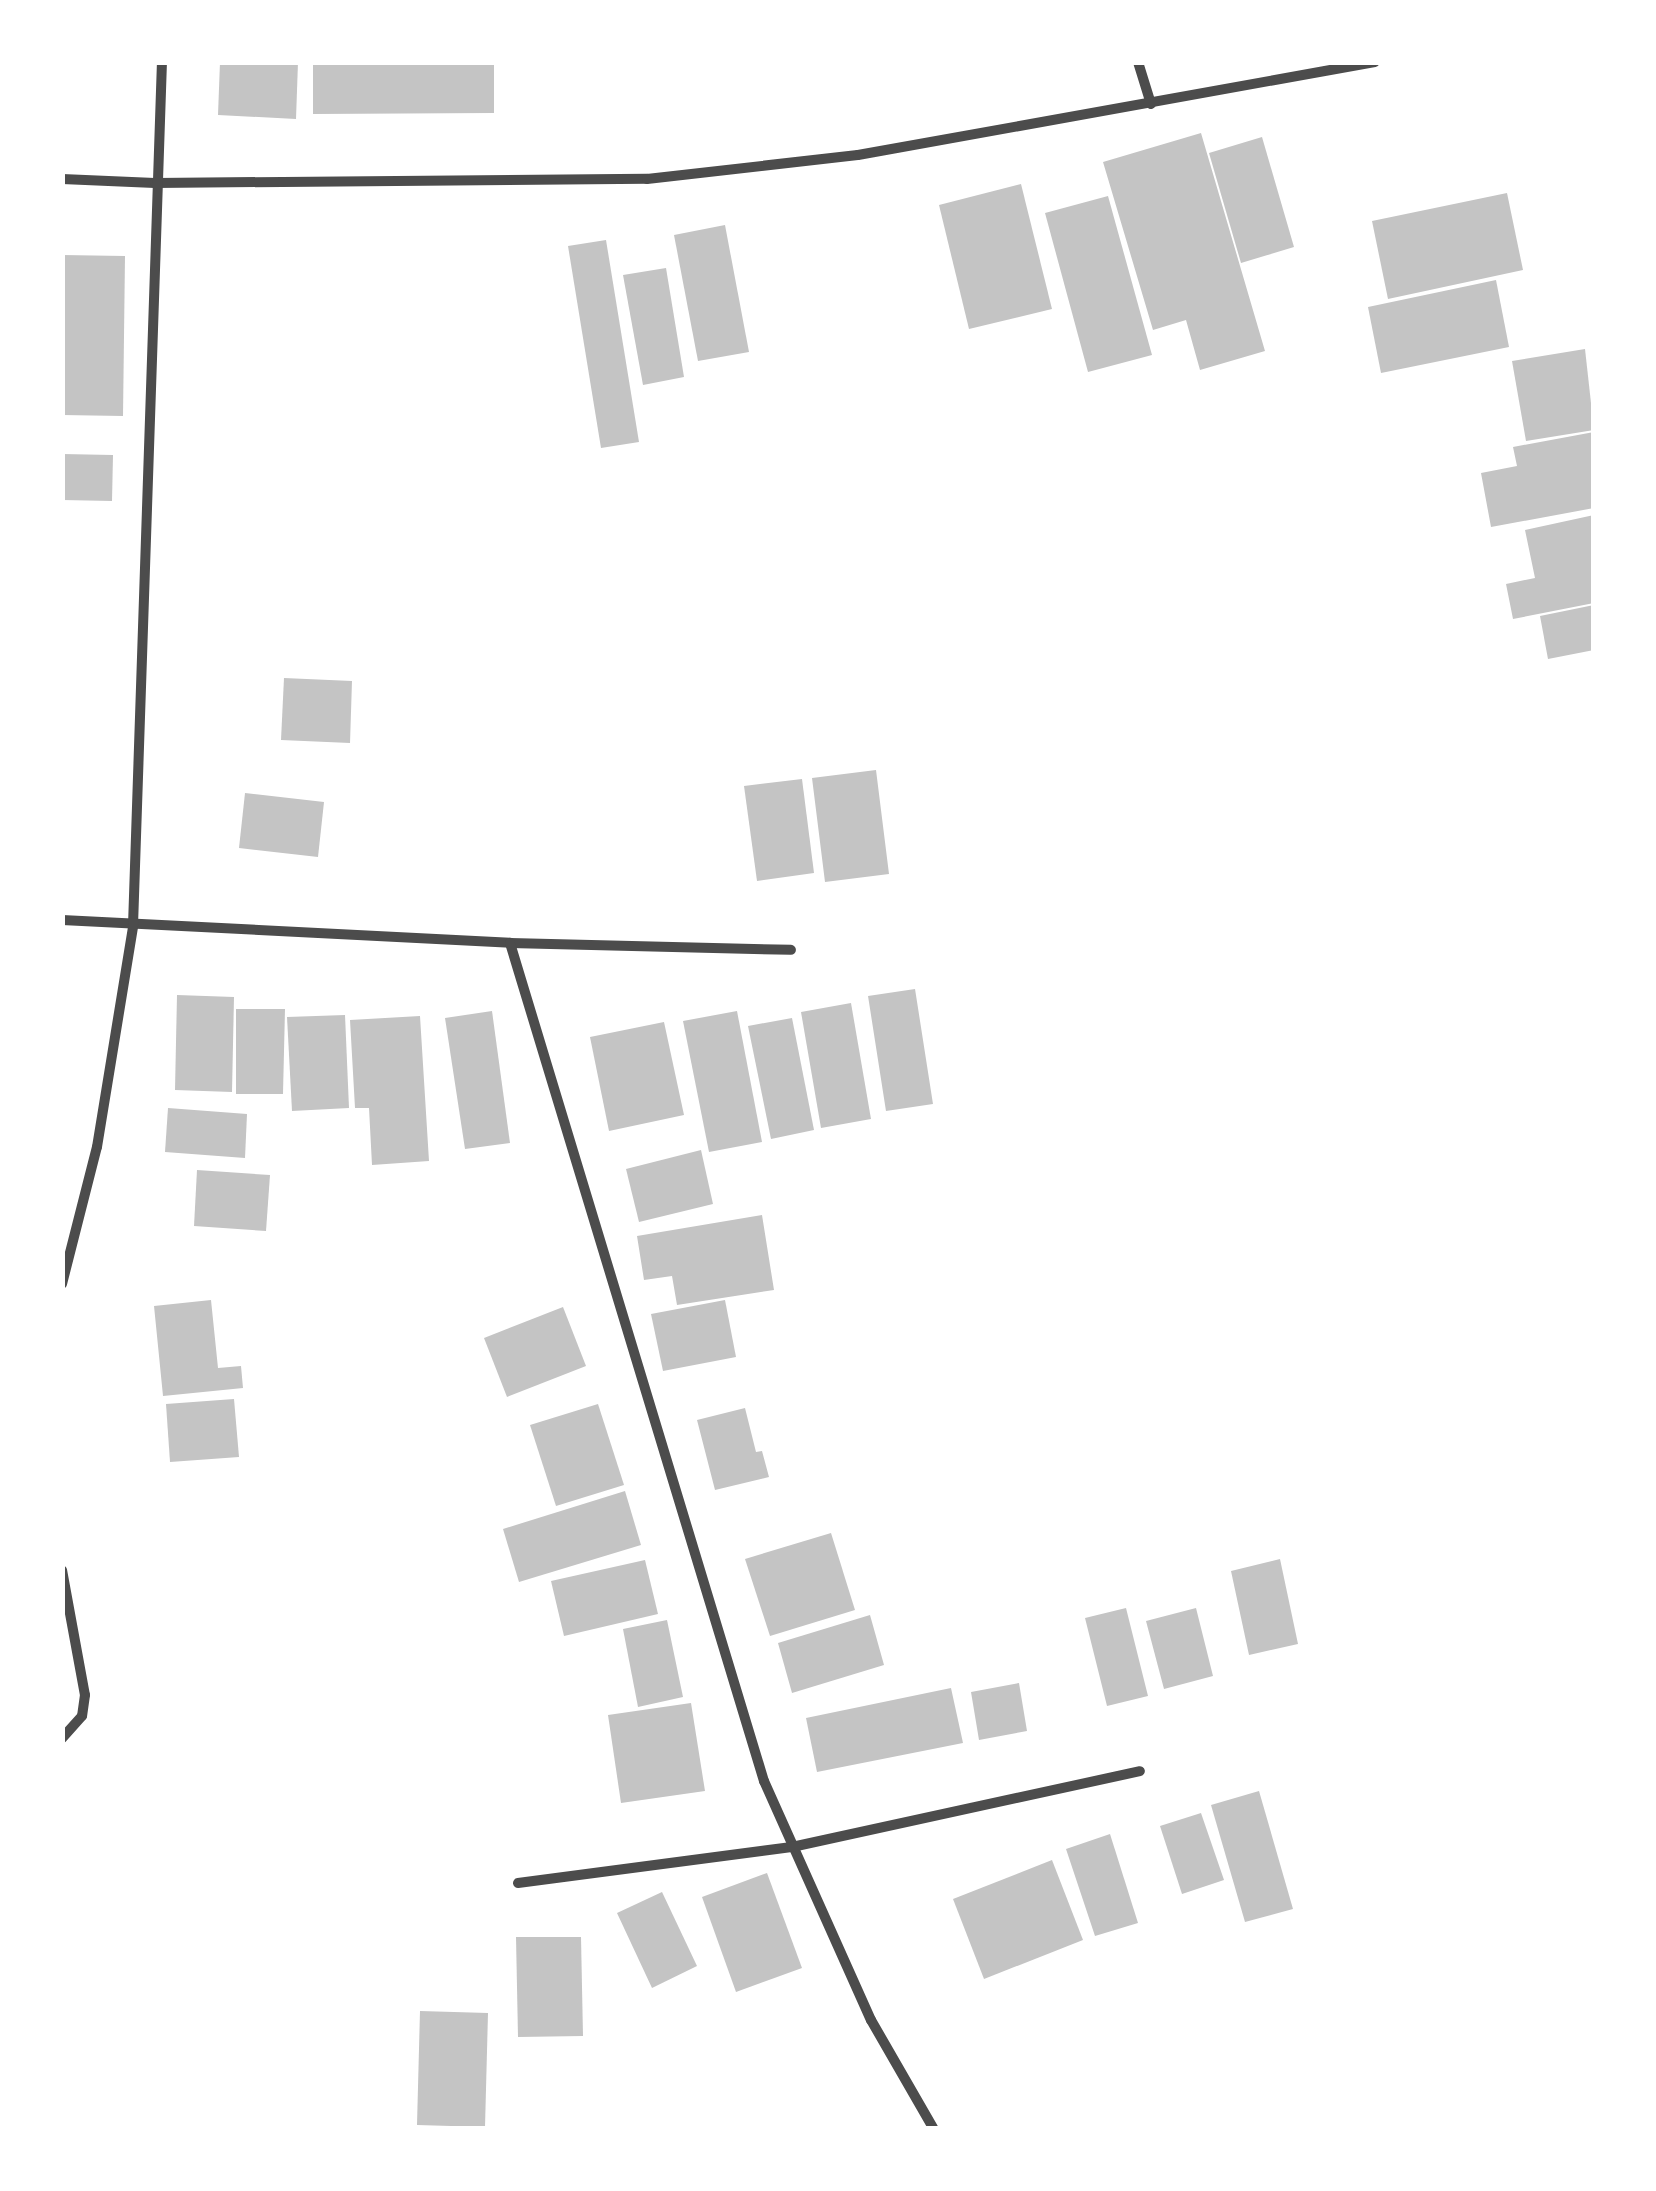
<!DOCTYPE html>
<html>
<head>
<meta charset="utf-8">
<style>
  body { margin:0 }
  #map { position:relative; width:1656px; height:2191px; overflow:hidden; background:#fff; font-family:Quicksand,sans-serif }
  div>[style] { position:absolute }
  .building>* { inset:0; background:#c4c4c4 }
  .minor>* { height:10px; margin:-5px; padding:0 5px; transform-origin:5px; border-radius:5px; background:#4c4c4c }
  span { translate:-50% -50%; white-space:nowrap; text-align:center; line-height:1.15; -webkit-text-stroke:10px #fff; paint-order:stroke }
  .frame { position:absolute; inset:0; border:65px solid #fff; pointer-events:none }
</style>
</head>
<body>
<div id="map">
  <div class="building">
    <div style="clip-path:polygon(220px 62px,298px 62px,296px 119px,218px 115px)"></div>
    <div style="clip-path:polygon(313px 62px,494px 62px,494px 113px,313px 114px)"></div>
    <div style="clip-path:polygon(1201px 133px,1265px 351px,1200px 370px,1186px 320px,1153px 330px,1103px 162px)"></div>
    <div style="clip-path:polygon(1262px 137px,1294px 247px,1241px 263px,1209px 153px)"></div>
    <div style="clip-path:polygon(1021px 184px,1052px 309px,969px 329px,939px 205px)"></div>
    <div style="clip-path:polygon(1507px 193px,1523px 270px,1388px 299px,1372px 221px)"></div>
    <div style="clip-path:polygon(1108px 196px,1152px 355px,1088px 372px,1045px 213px)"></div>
    <div style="clip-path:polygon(725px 225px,749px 352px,698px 361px,674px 235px)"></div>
    <div style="clip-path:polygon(606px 240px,639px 442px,601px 448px,568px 246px)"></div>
    <div style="clip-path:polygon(62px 255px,125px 256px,123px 416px,62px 415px)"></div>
    <div style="clip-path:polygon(666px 268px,684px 377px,643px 385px,623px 275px)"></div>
    <div style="clip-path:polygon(1496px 280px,1509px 347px,1381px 373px,1368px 307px)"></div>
    <div style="clip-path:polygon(1585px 349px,1594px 430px,1526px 441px,1512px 361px)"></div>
    <div style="clip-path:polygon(1594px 432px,1594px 508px,1491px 527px,1481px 473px,1517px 466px,1513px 447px)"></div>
    <div style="clip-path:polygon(62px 454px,113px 455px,112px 501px,62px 500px)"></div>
    <div style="clip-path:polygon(1594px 515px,1594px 603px,1513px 619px,1506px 584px,1535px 578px,1525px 530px)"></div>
    <div style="clip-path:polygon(1594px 605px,1594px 650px,1548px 659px,1540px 616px)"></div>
    <div style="clip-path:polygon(284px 678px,352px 681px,350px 743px,281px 740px)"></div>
    <div style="clip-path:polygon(876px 770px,889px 874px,825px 882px,812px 778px)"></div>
    <div style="clip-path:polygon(802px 779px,814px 873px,757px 881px,744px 786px)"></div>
    <div style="clip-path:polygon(245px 793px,324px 802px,318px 857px,239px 848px)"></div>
    <div style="clip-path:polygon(915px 989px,933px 1104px,886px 1111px,868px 996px)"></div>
    <div style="clip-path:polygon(177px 995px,234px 997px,232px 1092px,175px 1090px)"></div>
    <div style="clip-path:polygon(851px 1003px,871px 1119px,821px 1128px,801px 1012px)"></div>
    <div style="clip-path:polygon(236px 1009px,285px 1009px,283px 1094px,236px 1094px)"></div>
    <div style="clip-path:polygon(492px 1011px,510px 1143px,465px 1149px,445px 1018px)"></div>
    <div style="clip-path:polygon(737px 1011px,762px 1142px,709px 1152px,683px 1021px)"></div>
    <div style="clip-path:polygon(345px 1015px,349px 1108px,292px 1111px,287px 1017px)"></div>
    <div style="clip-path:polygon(420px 1016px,429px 1161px,372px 1165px,369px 1108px,355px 1108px,350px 1020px)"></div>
    <div style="clip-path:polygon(792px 1018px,814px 1130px,771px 1139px,748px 1026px)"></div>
    <div style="clip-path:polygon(664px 1022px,684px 1115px,609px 1131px,590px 1037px)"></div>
    <div style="clip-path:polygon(168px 1108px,247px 1114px,245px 1158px,165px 1152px)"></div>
    <div style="clip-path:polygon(701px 1150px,713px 1204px,639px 1222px,626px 1169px)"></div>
    <div style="clip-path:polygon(197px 1170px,270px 1175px,266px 1231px,194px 1226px)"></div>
    <div style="clip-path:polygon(762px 1215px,774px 1290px,677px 1305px,672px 1276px,644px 1280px,637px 1236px)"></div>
    <div style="clip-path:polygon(211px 1300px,218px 1368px,241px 1366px,243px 1388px,163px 1396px,154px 1306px)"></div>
    <div style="clip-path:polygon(725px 1300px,736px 1357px,663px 1371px,651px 1314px)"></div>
    <div style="clip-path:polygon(563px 1307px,586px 1366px,507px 1397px,484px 1338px)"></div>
    <div style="clip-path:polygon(234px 1399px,239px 1457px,170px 1462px,166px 1404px)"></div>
    <div style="clip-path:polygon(598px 1404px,624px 1485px,556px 1506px,530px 1425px)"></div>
    <div style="clip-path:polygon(745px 1408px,756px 1452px,762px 1451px,769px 1477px,715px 1490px,697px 1420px)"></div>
    <div style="clip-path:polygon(625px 1491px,641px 1545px,519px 1582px,503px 1529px)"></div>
    <div style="clip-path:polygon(831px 1533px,855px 1610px,770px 1636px,745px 1559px)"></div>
    <div style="clip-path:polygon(1280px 1559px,1298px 1644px,1249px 1655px,1231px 1571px)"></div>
    <div style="clip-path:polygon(645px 1560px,658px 1614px,564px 1636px,551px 1581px)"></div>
    <div style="clip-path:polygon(1126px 1608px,1148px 1696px,1107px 1706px,1085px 1618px)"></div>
    <div style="clip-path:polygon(1196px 1608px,1213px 1676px,1164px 1689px,1146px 1621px)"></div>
    <div style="clip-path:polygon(870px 1615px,884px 1665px,792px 1693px,778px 1643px)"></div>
    <div style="clip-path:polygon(667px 1620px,683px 1697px,638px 1707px,623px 1629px)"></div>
    <div style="clip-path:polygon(1019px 1683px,1027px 1731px,979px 1740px,971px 1692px)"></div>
    <div style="clip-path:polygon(951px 1688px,963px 1743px,817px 1772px,806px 1718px)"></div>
    <div style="clip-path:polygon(691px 1703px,705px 1791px,621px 1803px,608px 1715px)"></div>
    <div style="clip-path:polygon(1259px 1791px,1293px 1909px,1245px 1922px,1211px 1805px)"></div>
    <div style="clip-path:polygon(1201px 1813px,1224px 1880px,1182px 1894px,1160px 1826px)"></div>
    <div style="clip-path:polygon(1110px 1834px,1138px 1923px,1095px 1936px,1066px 1849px)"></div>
    <div style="clip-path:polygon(1052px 1860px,1083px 1940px,984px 1979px,953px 1899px)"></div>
    <div style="clip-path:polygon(767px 1873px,802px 1968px,736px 1992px,702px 1897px)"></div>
    <div style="clip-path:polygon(662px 1892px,697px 1966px,652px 1988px,617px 1913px)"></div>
    <div style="clip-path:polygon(516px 1937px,581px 1937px,583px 2036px,518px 2037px)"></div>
    <div style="clip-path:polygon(420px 2011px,488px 2013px,485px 2127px,417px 2125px)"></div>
  </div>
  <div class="minor">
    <div style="left:1138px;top:62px;width:44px;rotate:72.8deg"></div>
    <div style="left:62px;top:179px;width:93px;rotate:2.5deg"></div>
    <div style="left:155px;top:183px;width:492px;rotate:-0.5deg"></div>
    <div style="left:647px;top:179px;width:212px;rotate:-6.5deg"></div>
    <div style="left:858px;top:155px;width:525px;rotate:-10.2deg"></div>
    <div style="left:62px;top:920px;width:449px;rotate:2.9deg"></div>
    <div style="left:510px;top:943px;width:281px;rotate:1.4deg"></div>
    <div style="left:510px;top:943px;width:876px;rotate:73.14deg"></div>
    <div style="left:764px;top:1781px;width:262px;rotate:65.9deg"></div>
    <div style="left:871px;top:2020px;width:125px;rotate:60.1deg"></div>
    <div style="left:62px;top:1284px;width:141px;rotate:-75.7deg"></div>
    <div style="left:97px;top:1147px;width:224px;rotate:-80.7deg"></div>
    <div style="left:133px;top:926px;width:864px;rotate:-88.08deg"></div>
    <div style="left:62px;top:1570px;width:127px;rotate:79.6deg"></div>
    <div style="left:85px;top:1695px;width:21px;rotate:98deg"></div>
    <div style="left:82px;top:1716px;width:30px;rotate:132deg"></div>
    <div style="left:518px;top:1883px;width:276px;rotate:-7.5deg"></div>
    <div style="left:792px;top:1847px;width:356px;rotate:-12.3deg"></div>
  </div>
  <div class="frame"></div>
</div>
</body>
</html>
